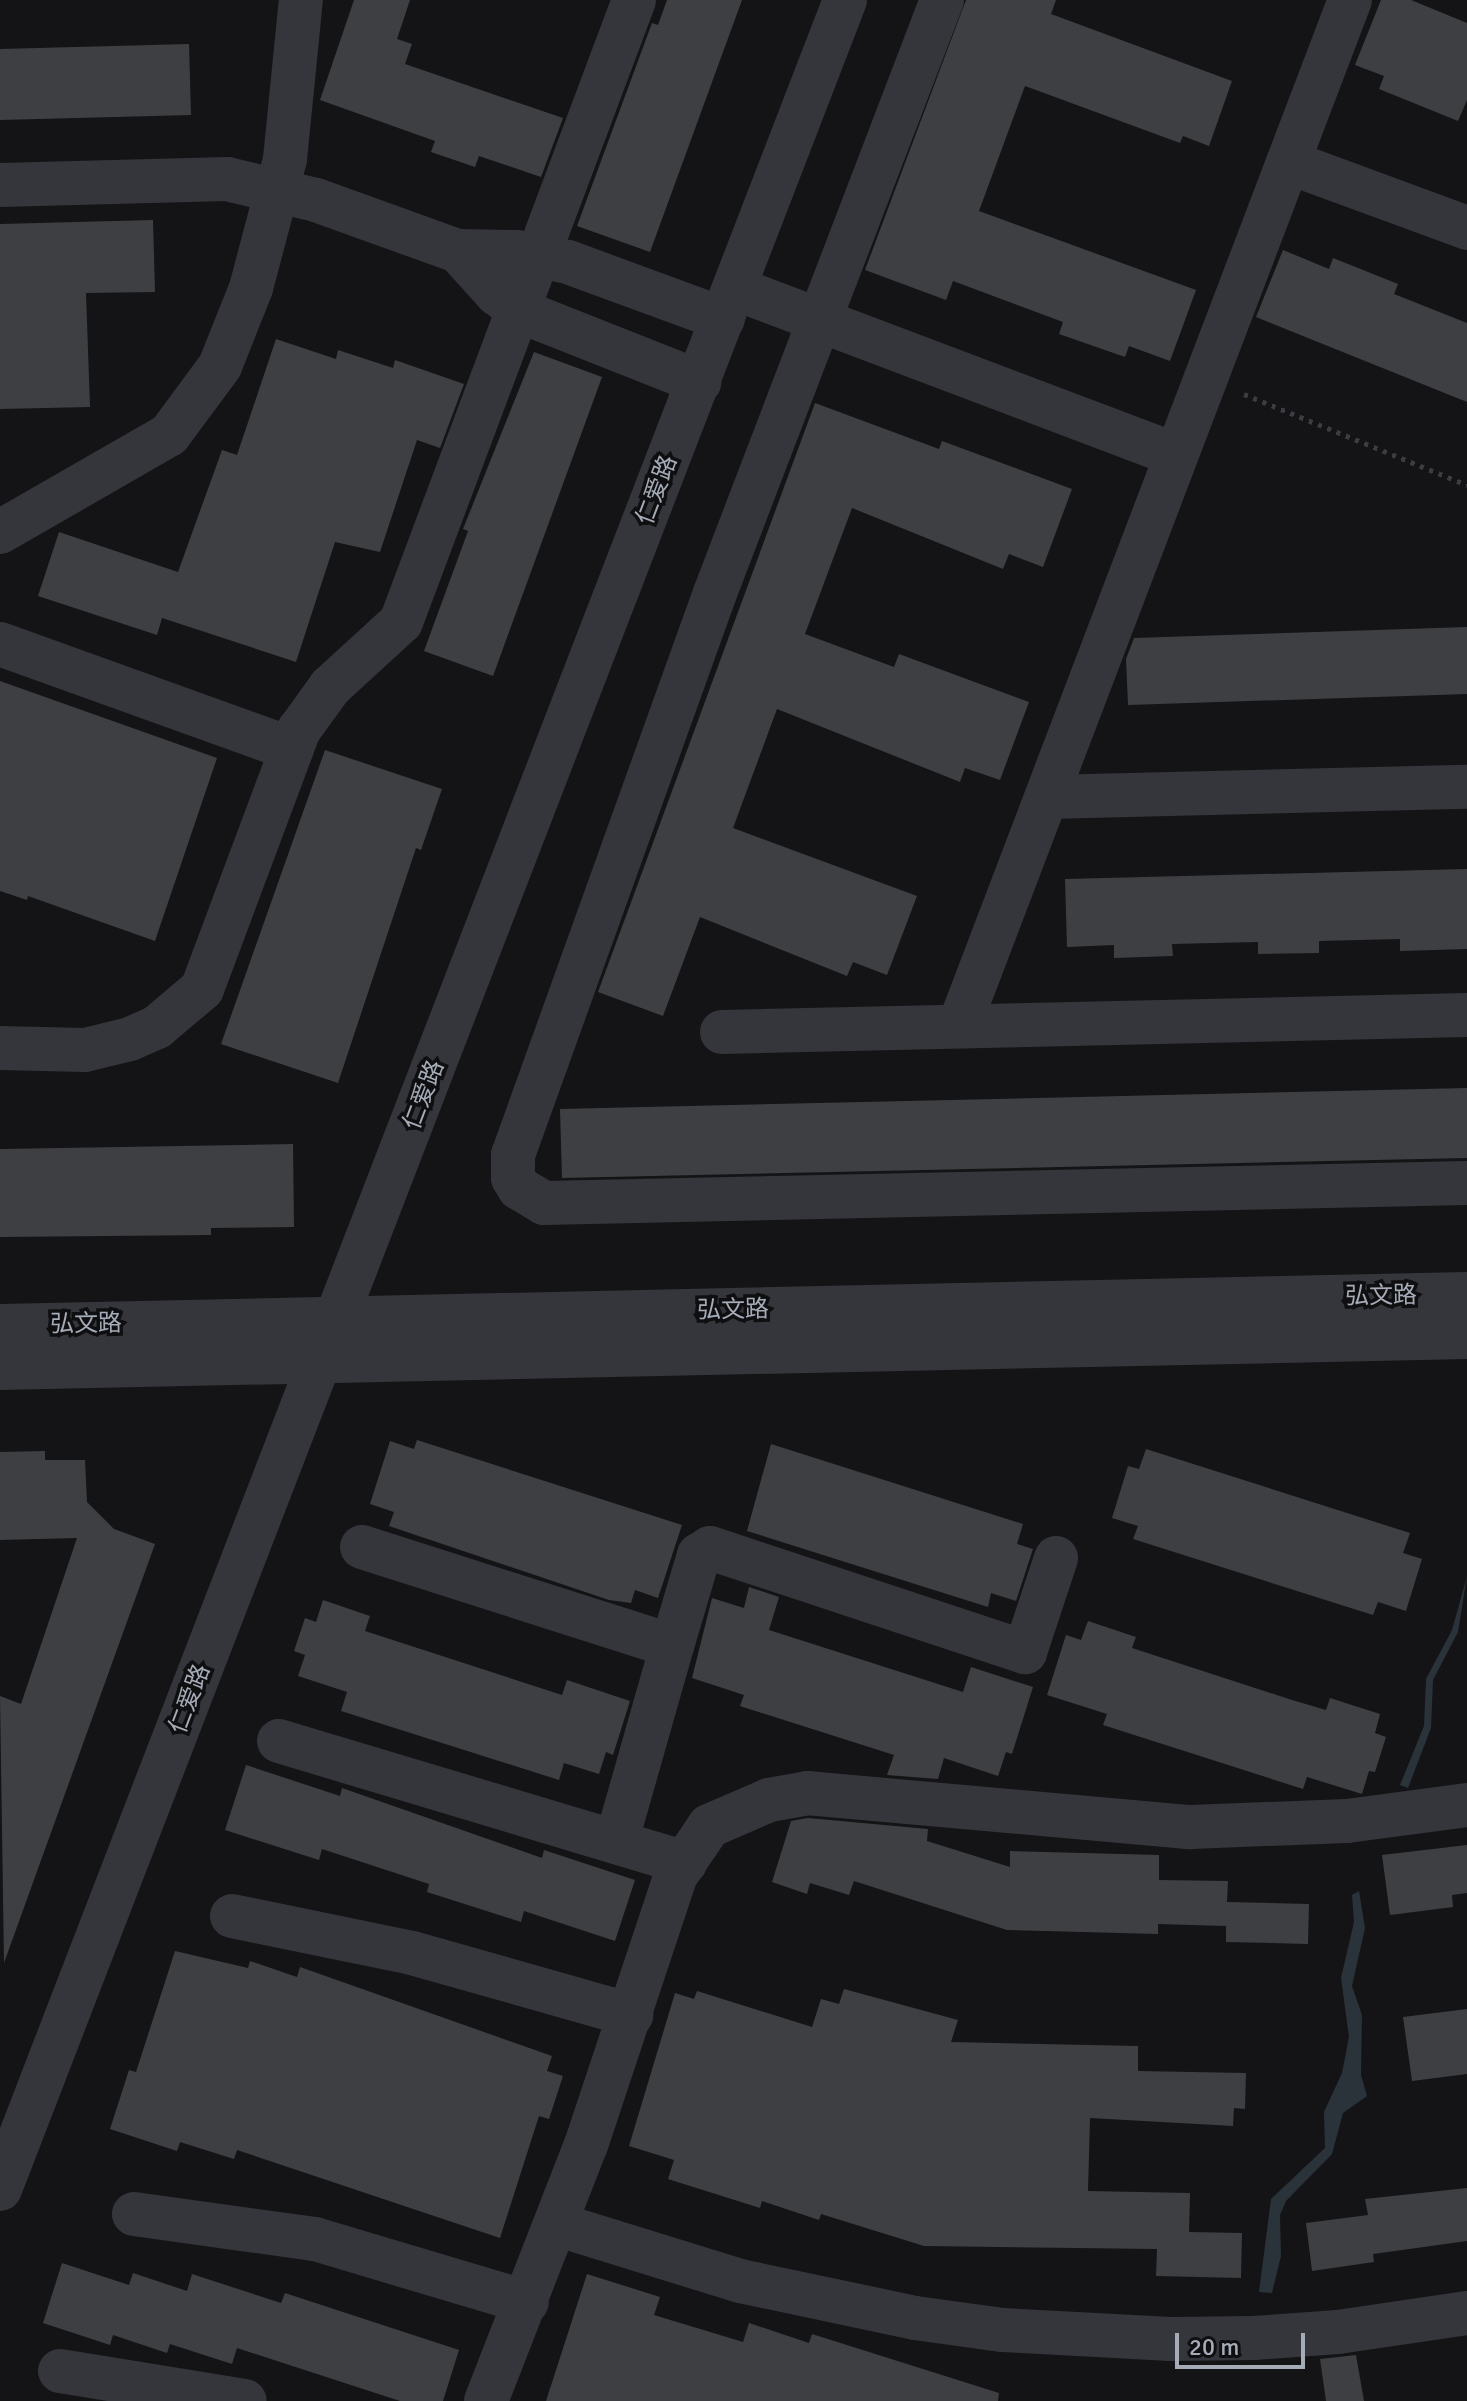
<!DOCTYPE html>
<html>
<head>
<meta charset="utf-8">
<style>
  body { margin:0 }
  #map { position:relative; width:1467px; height:2401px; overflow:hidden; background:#141416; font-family:Signika,"Noto Sans SC",sans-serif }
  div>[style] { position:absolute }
  .water>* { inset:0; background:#2a333a }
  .building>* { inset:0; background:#3e3f43 }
  .path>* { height:5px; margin-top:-2.5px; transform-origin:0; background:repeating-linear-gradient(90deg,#3b3d42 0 4px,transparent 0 10px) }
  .minor>* { height:44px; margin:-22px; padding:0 22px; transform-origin:22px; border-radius:22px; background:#35363b }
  span { translate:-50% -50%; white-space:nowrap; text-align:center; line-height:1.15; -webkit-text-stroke:7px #0f0f11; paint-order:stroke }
  .street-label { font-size:24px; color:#a5abb7 }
  .scale { position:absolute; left:1175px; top:2333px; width:130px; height:36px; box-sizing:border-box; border:4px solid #a5abb7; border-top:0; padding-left:10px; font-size:24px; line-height:28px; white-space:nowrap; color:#a5abb7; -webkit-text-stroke:6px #0f0f11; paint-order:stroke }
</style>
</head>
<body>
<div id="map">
  <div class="water">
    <div style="clip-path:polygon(1467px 1576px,1458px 1632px,1433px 1680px,1431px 1728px,1408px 1788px,1400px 1785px,1424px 1726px,1426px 1679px,1452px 1630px)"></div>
    <div style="clip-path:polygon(1359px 1891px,1365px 1928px,1352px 1986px,1362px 2015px,1361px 2075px,1367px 2096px,1343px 2113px,1332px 2154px,1286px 2201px,1280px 2215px,1281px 2256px,1272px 2293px,1259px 2292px,1271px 2199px,1325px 2148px,1324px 2112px,1342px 2073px,1349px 2037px,1341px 1978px,1354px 1922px,1352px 1895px)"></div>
  </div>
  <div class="building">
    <div style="clip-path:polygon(354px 0,410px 0,397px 39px,412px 44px,405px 64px,563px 118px,541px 177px,479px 156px,475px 167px,431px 152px,435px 141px,320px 100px)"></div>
    <div style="clip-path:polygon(667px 0,742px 0,650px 252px,577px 226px,652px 23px,658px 25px)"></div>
    <div style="clip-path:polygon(966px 0,1056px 0,1051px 14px,1232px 81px,1209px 146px,1183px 136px,1180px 143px,1025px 86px,979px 211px,1196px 290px,1170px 361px,1129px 346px,1125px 357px,1059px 334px,1063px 322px,953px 281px,946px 300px,865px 270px)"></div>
    <div style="clip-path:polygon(1381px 0,1411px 0,1467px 23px,1467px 100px,1458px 121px,1379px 89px,1384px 76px,1355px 65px)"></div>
    <div style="clip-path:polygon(189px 44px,191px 115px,0 120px,0 49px)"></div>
    <div style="clip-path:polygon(153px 220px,155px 292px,86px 293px,90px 407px,0 409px,0 224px)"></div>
    <div style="clip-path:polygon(1283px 250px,1329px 269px,1333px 258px,1398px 284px,1394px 294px,1467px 323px,1467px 402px,1256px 317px)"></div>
    <div style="clip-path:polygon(276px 339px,336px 359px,338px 350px,393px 368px,395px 360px,464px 384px,440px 448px,417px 440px,380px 552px,335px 542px,296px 662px,162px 618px,157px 635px,38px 596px,59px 532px,178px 572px,222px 450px,237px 455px)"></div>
    <div style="clip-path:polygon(534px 352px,602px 377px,493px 676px,424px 651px,468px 531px,463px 529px)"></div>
    <div style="clip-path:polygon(815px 403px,939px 449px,942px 441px,1072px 489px,1043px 567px,1009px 554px,1003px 569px,852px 508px,805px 634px,894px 667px,899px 654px,1029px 702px,1000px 780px,965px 768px,960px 782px,777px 709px,733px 828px,917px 896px,887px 975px,853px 962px,847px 976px,700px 917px,663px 1016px,598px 992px)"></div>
    <div style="clip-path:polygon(1467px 627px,1467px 694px,1128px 705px,1126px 659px,1134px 638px)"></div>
    <div style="clip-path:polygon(0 681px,217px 758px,155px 941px,28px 896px,27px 900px,0 891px)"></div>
    <div style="clip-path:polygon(325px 750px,442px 789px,421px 850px,416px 848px,338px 1083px,221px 1044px)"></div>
    <div style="clip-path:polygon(1467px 869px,1467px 949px,1400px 951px,1400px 939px,1319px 941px,1319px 953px,1258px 954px,1258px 942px,1172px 944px,1173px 956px,1114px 958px,1114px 945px,1067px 947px,1065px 879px)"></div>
    <div style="clip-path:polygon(1467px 1088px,1467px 1158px,562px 1178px,560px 1109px)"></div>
    <div style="clip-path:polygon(293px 1144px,294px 1227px,211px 1228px,211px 1235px,0 1237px,0 1149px)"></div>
    <div style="clip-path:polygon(417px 1440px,682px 1525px,658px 1598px,635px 1590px,631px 1603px,609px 1600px,389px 1526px,394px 1512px,370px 1504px,390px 1441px,414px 1449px)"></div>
    <div style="clip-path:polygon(771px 1444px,1023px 1524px,1017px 1544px,1033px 1549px,1016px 1601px,991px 1593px,988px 1607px,747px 1531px)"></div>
    <div style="clip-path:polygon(1146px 1449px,1410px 1533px,1403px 1553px,1422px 1559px,1406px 1611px,1378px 1602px,1373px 1615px,1133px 1539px,1138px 1526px,1112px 1518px,1128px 1466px,1139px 1469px)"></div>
    <div style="clip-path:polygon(45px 1451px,45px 1460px,85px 1460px,87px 1502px,114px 1529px,155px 1544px,4px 1963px,0 1696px,21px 1704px,77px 1538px,0 1540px,0 1452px)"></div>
    <div style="clip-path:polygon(749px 1587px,779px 1597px,769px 1630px,963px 1692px,971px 1667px,1033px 1687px,1012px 1754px,1006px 1752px,998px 1776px,944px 1758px,938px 1779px,887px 1775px,894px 1755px,740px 1706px,744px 1695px,692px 1678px,712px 1598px,744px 1608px)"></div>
    <div style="clip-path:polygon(323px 1600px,370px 1616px,365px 1631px,562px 1695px,567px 1680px,630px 1701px,613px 1755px,606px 1752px,599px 1774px,564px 1763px,559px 1780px,341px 1711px,347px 1692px,298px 1676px,305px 1655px,294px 1651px,305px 1618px,316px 1622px)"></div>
    <div style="clip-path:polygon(1088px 1621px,1136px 1637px,1132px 1648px,1292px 1700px,1326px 1710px,1330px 1698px,1380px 1714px,1375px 1733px,1386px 1737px,1375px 1772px,1369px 1771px,1362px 1794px,1307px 1777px,1303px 1789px,1103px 1725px,1107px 1714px,1047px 1695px,1066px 1635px,1081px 1640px)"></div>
    <div style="clip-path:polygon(246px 1765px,340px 1796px,342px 1788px,542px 1858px,544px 1850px,635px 1880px,615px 1941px,524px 1911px,521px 1922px,427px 1892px,429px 1884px,322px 1849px,319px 1860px,225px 1830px)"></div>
    <div style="clip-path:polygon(808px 1818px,928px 1829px,927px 1841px,1010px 1867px,1010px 1851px,1159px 1855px,1159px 1880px,1228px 1881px,1227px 1902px,1309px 1904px,1308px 1944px,1226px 1942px,1226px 1920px,1226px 1926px,1158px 1924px,1158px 1934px,1007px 1930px,854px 1881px,849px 1895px,810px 1883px,807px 1894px,772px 1882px,791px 1821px)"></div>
    <div style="clip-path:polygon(1467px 1845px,1467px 1893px,1452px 1895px,1453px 1907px,1390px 1915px,1382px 1855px)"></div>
    <div style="clip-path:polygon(175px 1951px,248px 1968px,250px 1961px,297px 1977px,300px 1967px,552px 2056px,547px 2071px,563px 2076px,549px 2119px,539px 2116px,500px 2238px,237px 2150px,234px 2159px,180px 2142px,177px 2151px,110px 2129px,129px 2070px,136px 2072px)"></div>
    <div style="clip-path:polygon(844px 1989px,958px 2020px,951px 2042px,1138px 2046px,1138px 2071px,1246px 2073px,1245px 2109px,1234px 2108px,1233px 2126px,1090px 2118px,1088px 2191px,1190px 2193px,1189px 2232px,1242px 2233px,1241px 2278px,1156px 2276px,1157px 2249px,924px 2246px,821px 2214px,819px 2220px,762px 2201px,760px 2208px,668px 2179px,674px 2160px,629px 2146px,675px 1993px,694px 1999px,697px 1991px,812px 2027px,821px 1999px,839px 2004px)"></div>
    <div style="clip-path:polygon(1467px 2009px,1467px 2074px,1412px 2081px,1403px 2017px)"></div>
    <div style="clip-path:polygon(1467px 2188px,1467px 2241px,1373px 2254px,1374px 2262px,1312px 2271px,1306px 2223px,1368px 2215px,1365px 2199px)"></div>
    <div style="clip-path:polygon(62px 2263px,129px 2285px,133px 2273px,187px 2291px,192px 2274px,281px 2303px,285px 2293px,459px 2350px,443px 2401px,400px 2401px,237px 2348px,232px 2364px,170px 2344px,167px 2353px,113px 2335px,110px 2345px,43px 2323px)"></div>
    <div style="clip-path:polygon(587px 2274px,660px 2297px,654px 2315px,743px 2342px,749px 2323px,809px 2343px,812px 2334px,999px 2393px,998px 2401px,546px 2401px)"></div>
    <div style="clip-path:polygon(1356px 2355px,1364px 2401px,1326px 2401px,1320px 2359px)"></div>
  </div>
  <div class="path">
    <div style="left:1244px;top:394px;width:241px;rotate:22.2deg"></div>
  </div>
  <div class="minor">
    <div style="left:942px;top:0;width:635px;rotate:110.95deg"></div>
    <div style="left:715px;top:593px;width:597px;rotate:109.77deg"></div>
    <div style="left:513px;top:1155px;width:23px;rotate:90deg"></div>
    <div style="left:513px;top:1178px;width:12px;rotate:59deg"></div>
    <div style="left:519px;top:1188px;width:29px;rotate:31deg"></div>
    <div style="left:544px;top:1203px;width:923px;rotate:-1.24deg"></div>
    <div style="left:1288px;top:162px;width:191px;rotate:20.2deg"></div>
    <div style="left:0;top:185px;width:227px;rotate:-1.5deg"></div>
    <div style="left:227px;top:179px;width:91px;rotate:13.3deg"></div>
    <div style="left:316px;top:200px;width:151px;rotate:19.8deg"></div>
    <div style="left:458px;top:251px;width:59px;rotate:1deg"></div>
    <div style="left:517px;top:252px;width:52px;rotate:11.1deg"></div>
    <div style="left:568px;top:262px;width:165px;rotate:20.2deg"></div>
    <div style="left:458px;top:251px;width:58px;rotate:47.8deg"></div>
    <div style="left:497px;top:294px;width:29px;rotate:36deg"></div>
    <div style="left:520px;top:311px;width:193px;rotate:21.6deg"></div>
    <div style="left:734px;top:288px;width:473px;rotate:20.7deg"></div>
    <div style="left:0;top:532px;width:195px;rotate:-29.9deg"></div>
    <div style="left:169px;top:435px;width:86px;rotate:-53.5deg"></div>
    <div style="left:220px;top:366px;width:84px;rotate:-68.3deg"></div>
    <div style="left:251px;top:288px;width:133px;rotate:-75.2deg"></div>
    <div style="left:285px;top:159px;width:160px;rotate:-84.3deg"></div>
    <div style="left:0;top:644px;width:310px;rotate:19.8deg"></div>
    <div style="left:1047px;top:797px;width:420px;rotate:-1.4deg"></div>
    <div style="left:959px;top:1026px;width:1098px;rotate:-69.14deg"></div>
    <div style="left:722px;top:1032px;width:745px;rotate:-1.31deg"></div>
    <div style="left:0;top:1048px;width:85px;rotate:1.3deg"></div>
    <div style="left:85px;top:1050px;width:46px;rotate:-13.7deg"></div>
    <div style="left:130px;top:1039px;width:30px;rotate:-24deg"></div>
    <div style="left:157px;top:1027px;width:59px;rotate:-40.2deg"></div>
    <div style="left:202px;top:989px;width:277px;rotate:-69.5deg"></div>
    <div style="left:299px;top:730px;width:53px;rotate:-54.2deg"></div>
    <div style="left:330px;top:687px;width:96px;rotate:-42.5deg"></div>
    <div style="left:401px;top:622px;width:664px;rotate:-69.46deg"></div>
    <div style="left:0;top:1326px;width:1467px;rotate:-1.25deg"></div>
    <div style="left:0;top:1368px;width:1467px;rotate:-1.21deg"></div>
    <div style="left:362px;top:1547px;width:325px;rotate:17.7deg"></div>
    <div style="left:672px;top:1646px;width:204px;rotate:105.9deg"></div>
    <div style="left:672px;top:1646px;width:95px;rotate:-73.5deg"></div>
    <div style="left:699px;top:1555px;width:13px;rotate:-32deg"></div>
    <div style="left:710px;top:1548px;width:332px;rotate:18.3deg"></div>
    <div style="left:1025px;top:1652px;width:99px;rotate:-71.7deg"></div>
    <div style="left:279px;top:1741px;width:424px;rotate:16.7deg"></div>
    <div style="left:232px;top:1916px;width:184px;rotate:11.6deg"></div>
    <div style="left:412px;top:1953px;width:228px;rotate:15.8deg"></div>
    <div style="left:0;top:2189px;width:2346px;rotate:-68.89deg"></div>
    <div style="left:134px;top:2214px;width:183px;rotate:7.9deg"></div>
    <div style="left:315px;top:2239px;width:221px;rotate:16.6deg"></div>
    <div style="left:556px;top:2224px;width:193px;rotate:17.2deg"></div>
    <div style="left:740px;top:2281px;width:179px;rotate:11.9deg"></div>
    <div style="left:915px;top:2318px;width:89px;rotate:7.8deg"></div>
    <div style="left:1003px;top:2330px;width:168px;rotate:3.1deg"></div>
    <div style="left:1171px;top:2339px;width:83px;rotate:-0.7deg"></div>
    <div style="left:1254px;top:2338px;width:84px;rotate:-4.1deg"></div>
    <div style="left:1338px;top:2332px;width:130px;rotate:-8.4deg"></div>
    <div style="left:60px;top:2371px;width:187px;rotate:9.2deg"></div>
    <div style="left:486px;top:2401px;width:275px;rotate:-68.7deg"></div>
    <div style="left:586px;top:2145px;width:285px;rotate:-71.6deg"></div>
    <div style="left:676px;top:1875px;width:59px;rotate:-56deg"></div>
    <div style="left:709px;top:1826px;width:65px;rotate:-23.4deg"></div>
    <div style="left:769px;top:1800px;width:39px;rotate:-10deg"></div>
    <div style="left:807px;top:1793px;width:385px;rotate:5.1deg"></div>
    <div style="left:1190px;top:1827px;width:157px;rotate:-2.2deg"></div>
    <div style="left:1347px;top:1821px;width:121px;rotate:-7.6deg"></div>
  </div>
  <div class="street-label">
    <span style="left:657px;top:490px;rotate:-69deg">仁爱路</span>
    <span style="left:424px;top:1095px;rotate:-69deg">仁爱路</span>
    <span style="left:1381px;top:1296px;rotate:-1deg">弘文路</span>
    <span style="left:733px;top:1310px;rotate:-1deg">弘文路</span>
    <span style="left:86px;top:1324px;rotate:-1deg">弘文路</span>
    <span style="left:190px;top:1699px;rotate:-69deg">仁爱路</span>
  </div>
  <div class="scale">20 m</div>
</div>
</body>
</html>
